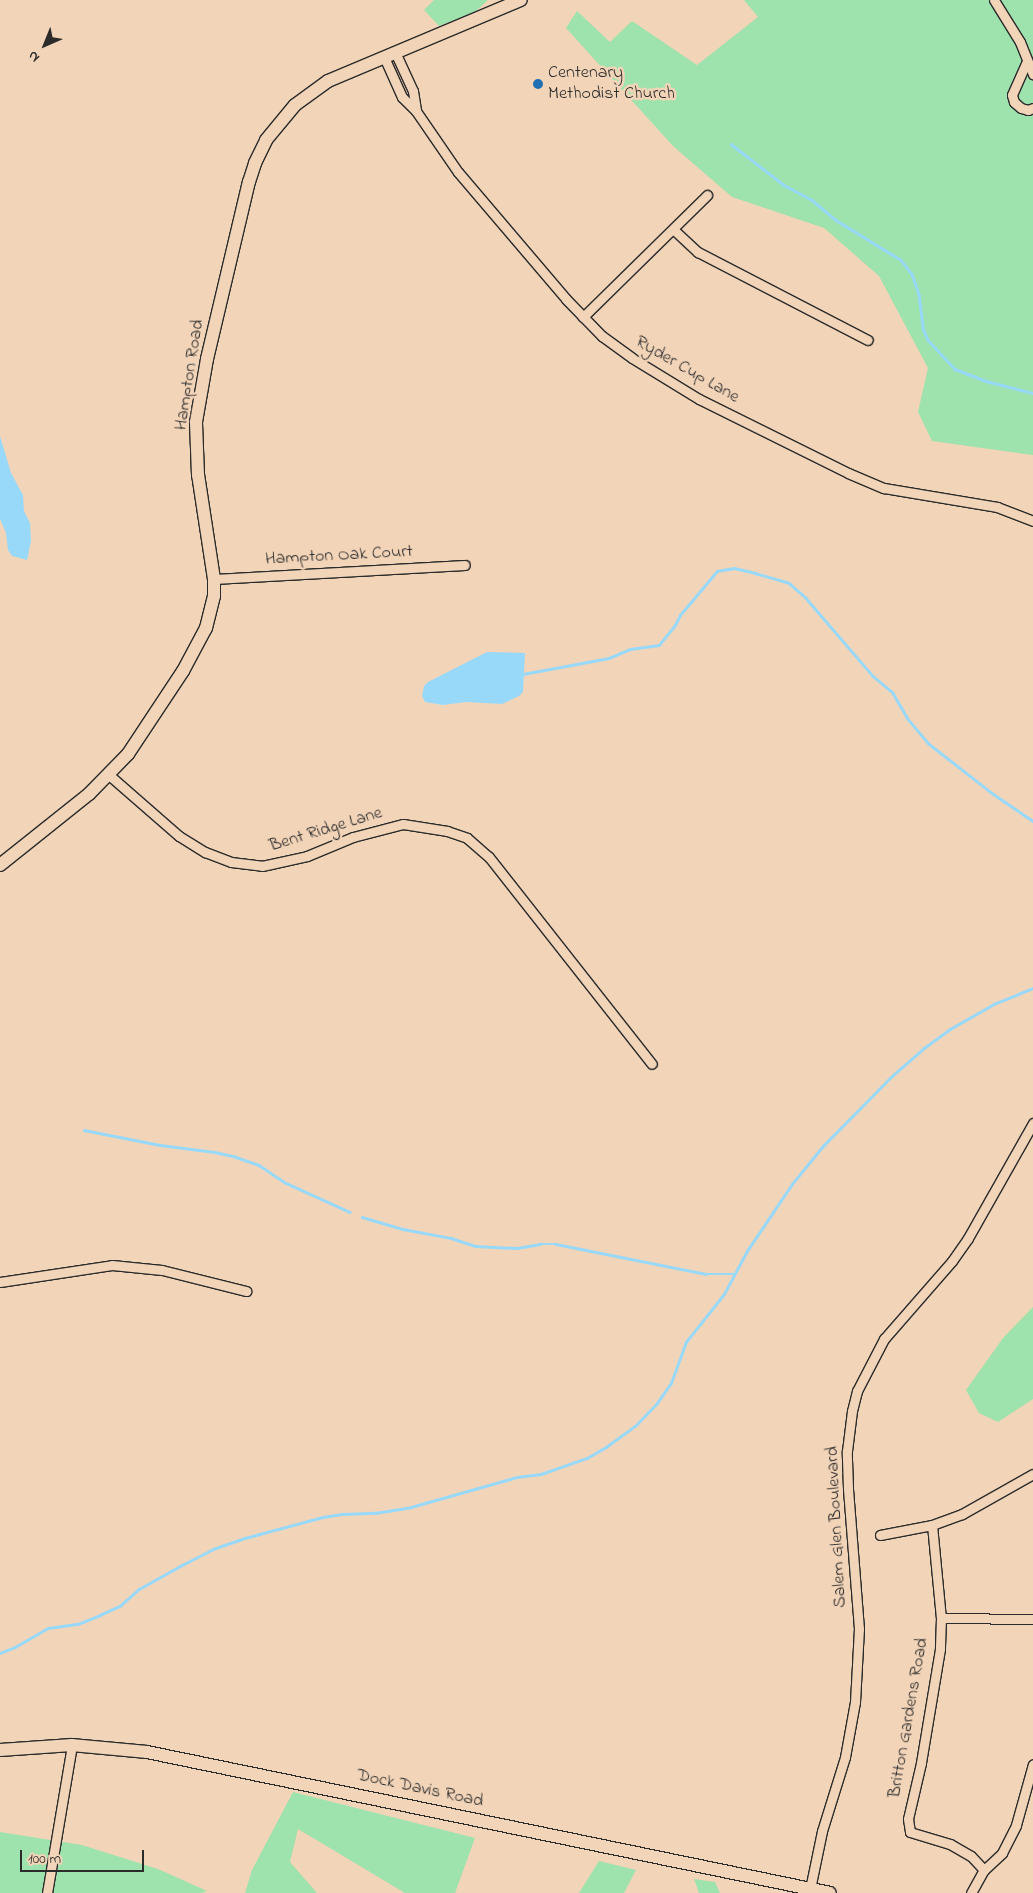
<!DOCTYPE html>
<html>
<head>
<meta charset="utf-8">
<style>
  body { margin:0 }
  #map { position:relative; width:1033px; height:1893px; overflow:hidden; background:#f2d4b8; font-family:"Indie Flower",sans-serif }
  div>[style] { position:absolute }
  .green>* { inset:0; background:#9ee2ad }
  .water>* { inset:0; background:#98d9fa }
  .stream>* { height:2.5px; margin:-1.25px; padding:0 1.25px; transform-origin:1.25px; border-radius:1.25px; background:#98d9fa }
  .roads { filter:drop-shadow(1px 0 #2b2b2b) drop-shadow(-1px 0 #2b2b2b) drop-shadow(0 1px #2b2b2b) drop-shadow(0 -1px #2b2b2b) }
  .street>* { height:9px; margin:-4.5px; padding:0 4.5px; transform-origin:4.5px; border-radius:4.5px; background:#f2d4b8 }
  .secondary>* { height:12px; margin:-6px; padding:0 6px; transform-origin:6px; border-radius:6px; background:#f2d4b8 }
  .dots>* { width:14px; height:14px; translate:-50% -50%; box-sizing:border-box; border:2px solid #f2d4b8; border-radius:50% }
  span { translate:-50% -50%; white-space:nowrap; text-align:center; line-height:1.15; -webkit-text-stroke:5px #f2d4b8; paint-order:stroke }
  .poi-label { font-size:18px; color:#2b2b2b }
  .left { translate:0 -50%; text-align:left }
  .street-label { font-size:18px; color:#2b2b2b }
  .north { position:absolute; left:20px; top:20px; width:50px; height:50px; -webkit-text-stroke:4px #f2d4b8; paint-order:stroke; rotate:224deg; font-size:14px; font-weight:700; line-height:20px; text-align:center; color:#2b2b2b }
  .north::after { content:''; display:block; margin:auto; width:18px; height:22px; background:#2b2b2b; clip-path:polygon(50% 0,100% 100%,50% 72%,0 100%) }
  .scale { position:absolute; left:20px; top:1850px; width:124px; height:22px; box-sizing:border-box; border:2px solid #2b2b2b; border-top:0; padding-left:6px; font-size:15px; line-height:18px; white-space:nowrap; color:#2b2b2b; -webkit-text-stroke:4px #f2d4b8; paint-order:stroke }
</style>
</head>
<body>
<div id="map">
  <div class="green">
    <div style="clip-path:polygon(434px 0,488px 0,475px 12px,439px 26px,424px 10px)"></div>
    <div style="clip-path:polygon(744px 0,1033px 0,1033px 455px,932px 441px,918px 412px,928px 368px,879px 276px,824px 228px,732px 197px,673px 146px,566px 28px,577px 11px,610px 42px,632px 21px,697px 65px,758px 17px)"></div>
    <div style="clip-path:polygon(1033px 1307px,1033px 1399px,998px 1422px,979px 1413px,966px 1390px,1003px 1338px)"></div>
    <div style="clip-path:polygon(293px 1792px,475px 1838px,455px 1893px,405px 1893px,298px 1829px,290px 1862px,317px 1893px,245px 1893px,252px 1870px)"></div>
    <div style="clip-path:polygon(0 1832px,82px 1845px,158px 1869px,207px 1891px,201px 1893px,0 1893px)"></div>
    <div style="clip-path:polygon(599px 1861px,636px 1870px,624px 1893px,579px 1893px)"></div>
    <div style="clip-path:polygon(694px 1879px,715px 1882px,720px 1893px,699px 1893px)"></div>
  </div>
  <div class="water">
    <div style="clip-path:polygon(0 436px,11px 473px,23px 495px,24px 511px,30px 523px,31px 541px,27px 560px,12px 556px,8px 550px,6px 533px,0 519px)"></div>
    <div style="clip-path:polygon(487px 652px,525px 653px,523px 692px,519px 696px,502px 704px,466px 702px,443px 705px,425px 702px,422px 696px,424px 686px,428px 682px)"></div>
  </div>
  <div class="stream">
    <div style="left:731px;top:144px;width:67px;rotate:37.7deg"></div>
    <div style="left:784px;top:185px;width:32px;rotate:28deg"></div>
    <div style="left:812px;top:200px;width:31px;rotate:40deg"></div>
    <div style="left:836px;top:220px;width:76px;rotate:31.6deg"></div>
    <div style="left:901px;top:260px;width:18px;rotate:52deg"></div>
    <div style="left:912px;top:274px;width:21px;rotate:71deg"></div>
    <div style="left:919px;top:294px;width:34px;rotate:83deg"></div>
    <div style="left:923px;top:328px;width:13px;rotate:67deg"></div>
    <div style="left:928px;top:340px;width:40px;rotate:47deg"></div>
    <div style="left:955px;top:369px;width:33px;rotate:21deg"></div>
    <div style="left:986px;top:381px;width:49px;rotate:14.3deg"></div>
    <div style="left:523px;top:674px;width:87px;rotate:-10.5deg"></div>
    <div style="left:609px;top:658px;width:23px;rotate:-23deg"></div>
    <div style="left:630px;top:649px;width:29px;rotate:-8deg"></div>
    <div style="left:659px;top:645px;width:26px;rotate:-51deg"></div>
    <div style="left:675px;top:625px;width:11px;rotate:-63deg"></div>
    <div style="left:680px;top:615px;width:57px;rotate:-49.9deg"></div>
    <div style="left:717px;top:571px;width:17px;rotate:-10deg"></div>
    <div style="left:734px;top:568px;width:22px;rotate:13deg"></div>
    <div style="left:755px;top:573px;width:35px;rotate:16deg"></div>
    <div style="left:789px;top:583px;width:23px;rotate:41deg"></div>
    <div style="left:806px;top:598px;width:103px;rotate:49.3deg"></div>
    <div style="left:873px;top:676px;width:26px;rotate:40deg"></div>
    <div style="left:893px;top:693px;width:30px;rotate:60deg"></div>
    <div style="left:908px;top:719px;width:31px;rotate:50deg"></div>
    <div style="left:928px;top:743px;width:81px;rotate:38deg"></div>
    <div style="left:992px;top:793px;width:50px;rotate:34.3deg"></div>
    <div style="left:84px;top:1130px;width:77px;rotate:11.2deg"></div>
    <div style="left:160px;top:1145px;width:55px;rotate:7.3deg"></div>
    <div style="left:215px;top:1152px;width:22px;rotate:13deg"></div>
    <div style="left:236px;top:1157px;width:24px;rotate:19deg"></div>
    <div style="left:259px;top:1165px;width:32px;rotate:34deg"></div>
    <div style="left:286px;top:1183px;width:70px;rotate:24.4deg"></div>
    <div style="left:362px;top:1217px;width:43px;rotate:16.3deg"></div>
    <div style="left:403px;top:1229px;width:49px;rotate:10.6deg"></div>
    <div style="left:451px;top:1238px;width:25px;rotate:18deg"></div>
    <div style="left:475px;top:1246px;width:42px;rotate:2.7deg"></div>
    <div style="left:517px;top:1248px;width:23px;rotate:-10deg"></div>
    <div style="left:540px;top:1244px;width:16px"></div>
    <div style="left:556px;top:1244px;width:153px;rotate:11.3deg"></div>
    <div style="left:706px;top:1274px;width:29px"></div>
    <div style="left:0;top:1653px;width:16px;rotate:-22deg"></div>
    <div style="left:15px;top:1647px;width:38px;rotate:-30deg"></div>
    <div style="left:48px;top:1628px;width:30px;rotate:-8deg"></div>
    <div style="left:78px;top:1624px;width:24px;rotate:-22deg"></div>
    <div style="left:100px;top:1615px;width:23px;rotate:-25deg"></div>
    <div style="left:121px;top:1605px;width:24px;rotate:-42deg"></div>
    <div style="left:139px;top:1589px;width:51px;rotate:-29.1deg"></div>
    <div style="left:184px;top:1564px;width:33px;rotate:-27deg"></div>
    <div style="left:213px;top:1549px;width:34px;rotate:-19deg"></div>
    <div style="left:245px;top:1538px;width:81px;rotate:-15.1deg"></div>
    <div style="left:323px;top:1517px;width:20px;rotate:-9deg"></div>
    <div style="left:343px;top:1514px;width:32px;rotate:-2deg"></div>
    <div style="left:375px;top:1513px;width:36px;rotate:-9deg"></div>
    <div style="left:411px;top:1507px;width:110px;rotate:-15.8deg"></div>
    <div style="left:517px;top:1477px;width:24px;rotate:-7deg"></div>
    <div style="left:541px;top:1474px;width:49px;rotate:-19.2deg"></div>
    <div style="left:587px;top:1458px;width:22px;rotate:-30deg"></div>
    <div style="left:606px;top:1447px;width:37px;rotate:-36deg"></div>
    <div style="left:636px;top:1425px;width:30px;rotate:-46deg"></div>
    <div style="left:657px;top:1403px;width:24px;rotate:-55deg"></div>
    <div style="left:671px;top:1383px;width:44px;rotate:-69.9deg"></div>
    <div style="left:686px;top:1342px;width:61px;rotate:-51.6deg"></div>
    <div style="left:724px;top:1294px;width:49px;rotate:-61.9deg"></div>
    <div style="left:747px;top:1251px;width:81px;rotate:-56.1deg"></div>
    <div style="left:792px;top:1184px;width:49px;rotate:-50.8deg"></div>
    <div style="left:823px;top:1146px;width:98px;rotate:-45.4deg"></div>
    <div style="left:892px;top:1076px;width:43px;rotate:-41.2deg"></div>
    <div style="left:924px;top:1048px;width:32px;rotate:-36deg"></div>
    <div style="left:950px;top:1029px;width:51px;rotate:-29.6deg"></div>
    <div style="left:994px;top:1004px;width:42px;rotate:-22.3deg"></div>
  </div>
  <div class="roads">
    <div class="street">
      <div style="left:994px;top:0;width:49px;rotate:58.2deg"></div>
      <div style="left:1020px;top:42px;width:35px;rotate:68deg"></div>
      <div style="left:395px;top:52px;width:43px;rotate:65.2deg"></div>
      <div style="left:413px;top:91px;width:20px;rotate:81deg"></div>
      <div style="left:384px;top:57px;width:44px;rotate:65.8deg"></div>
      <div style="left:402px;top:97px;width:20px;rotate:45deg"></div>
      <div style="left:416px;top:111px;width:74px;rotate:55.5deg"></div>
      <div style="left:458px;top:172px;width:167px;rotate:49.6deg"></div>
      <div style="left:566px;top:299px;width:52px;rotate:45.8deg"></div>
      <div style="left:602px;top:336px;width:37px;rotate:36deg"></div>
      <div style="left:632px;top:358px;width:79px;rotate:31.5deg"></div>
      <div style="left:699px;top:399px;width:166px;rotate:26.4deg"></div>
      <div style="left:848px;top:473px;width:39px;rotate:23deg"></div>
      <div style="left:884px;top:488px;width:115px;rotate:9.5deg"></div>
      <div style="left:997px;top:507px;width:39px;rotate:21deg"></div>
      <div style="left:1027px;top:61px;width:37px;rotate:114deg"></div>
      <div style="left:1012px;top:95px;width:7px;rotate:74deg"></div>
      <div style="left:1014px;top:102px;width:9px;rotate:41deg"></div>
      <div style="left:1021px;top:108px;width:7px;rotate:16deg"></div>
      <div style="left:1028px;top:110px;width:5px;rotate:-22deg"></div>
      <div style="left:674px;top:230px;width:33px;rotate:43deg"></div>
      <div style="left:698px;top:252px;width:191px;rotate:27.4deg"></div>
      <div style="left:583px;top:317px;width:174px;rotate:-44.5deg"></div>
      <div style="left:214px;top:579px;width:251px;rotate:-3.2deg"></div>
      <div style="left:109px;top:775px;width:93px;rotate:41.1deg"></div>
      <div style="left:179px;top:836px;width:31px;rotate:32deg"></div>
      <div style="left:205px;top:852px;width:28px;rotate:21deg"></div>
      <div style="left:231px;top:862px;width:31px;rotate:7deg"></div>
      <div style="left:262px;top:866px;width:46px;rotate:-12.5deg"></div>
      <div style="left:307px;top:856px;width:50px;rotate:-22.4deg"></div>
      <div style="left:353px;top:837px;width:52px;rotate:-14.6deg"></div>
      <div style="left:403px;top:824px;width:45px;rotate:9deg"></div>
      <div style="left:447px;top:831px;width:21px;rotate:19deg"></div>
      <div style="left:467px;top:838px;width:29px;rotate:41deg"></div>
      <div style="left:489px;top:857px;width:263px;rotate:51.8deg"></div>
      <div style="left:0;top:1282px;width:113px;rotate:-8.6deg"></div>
      <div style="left:112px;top:1265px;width:50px;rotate:5.7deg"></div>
      <div style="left:162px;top:1270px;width:87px;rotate:14deg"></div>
      <div style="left:932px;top:1525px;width:93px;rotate:84.5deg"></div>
      <div style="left:941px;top:1618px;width:31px;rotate:92deg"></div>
      <div style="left:940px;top:1649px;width:116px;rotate:99.5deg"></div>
      <div style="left:921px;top:1763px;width:57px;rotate:103.1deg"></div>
      <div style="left:908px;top:1819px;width:13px;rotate:81deg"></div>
      <div style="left:910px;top:1832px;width:42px;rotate:16.7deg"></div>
      <div style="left:950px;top:1844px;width:24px;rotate:30deg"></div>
      <div style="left:971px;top:1856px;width:19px;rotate:47deg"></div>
      <div style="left:880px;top:1535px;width:53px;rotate:-10.9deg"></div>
      <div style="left:932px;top:1525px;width:32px;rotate:-20deg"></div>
      <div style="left:962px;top:1514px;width:81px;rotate:-29.4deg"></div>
      <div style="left:941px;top:1618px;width:92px;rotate:0.6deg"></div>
      <div style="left:810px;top:1889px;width:59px;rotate:-78.3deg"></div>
      <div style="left:822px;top:1831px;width:77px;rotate:-72.7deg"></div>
      <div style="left:845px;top:1757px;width:56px;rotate:-79.7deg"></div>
      <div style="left:855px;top:1702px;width:73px;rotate:-86.9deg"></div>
      <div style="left:859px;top:1629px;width:141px;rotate:-94.5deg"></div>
      <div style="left:848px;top:1488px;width:37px;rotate:-92deg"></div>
      <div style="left:847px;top:1451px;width:40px;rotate:-82.9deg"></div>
      <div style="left:852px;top:1411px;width:21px;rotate:-76deg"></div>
      <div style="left:857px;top:1391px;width:59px;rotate:-62.6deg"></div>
      <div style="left:884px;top:1339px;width:103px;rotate:-48.9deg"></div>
      <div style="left:952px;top:1261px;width:28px;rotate:-55deg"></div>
      <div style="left:968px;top:1238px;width:132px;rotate:-60.5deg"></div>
      <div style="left:47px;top:1893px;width:150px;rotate:-80.4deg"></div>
      <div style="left:971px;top:1893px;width:26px;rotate:-61deg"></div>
      <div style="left:984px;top:1870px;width:25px;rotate:-43deg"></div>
      <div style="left:1002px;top:1853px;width:31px;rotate:-63deg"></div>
      <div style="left:1016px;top:1825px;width:63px;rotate:-74.4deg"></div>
    </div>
    <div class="secondary">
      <div style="left:0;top:865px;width:114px;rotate:-38.6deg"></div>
      <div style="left:89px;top:794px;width:56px;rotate:-45.7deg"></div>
      <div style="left:128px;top:754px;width:100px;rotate:-56.5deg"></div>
      <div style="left:183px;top:671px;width:49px;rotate:-61.9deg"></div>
      <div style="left:206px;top:628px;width:33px;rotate:-76deg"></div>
      <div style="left:214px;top:596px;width:17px;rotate:-90deg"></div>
      <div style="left:214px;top:579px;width:105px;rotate:-98.7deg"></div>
      <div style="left:198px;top:475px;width:53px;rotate:-92.2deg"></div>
      <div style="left:196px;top:422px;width:64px;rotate:-80.1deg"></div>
      <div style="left:207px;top:359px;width:182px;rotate:-76.7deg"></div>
      <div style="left:249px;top:182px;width:20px;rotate:-72deg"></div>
      <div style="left:255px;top:163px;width:25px;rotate:-64deg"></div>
      <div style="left:266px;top:140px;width:45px;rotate:-50.4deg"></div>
      <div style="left:295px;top:105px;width:41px;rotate:-36deg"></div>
      <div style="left:328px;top:81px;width:209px;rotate:-22.8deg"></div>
      <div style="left:0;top:1750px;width:72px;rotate:-4deg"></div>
      <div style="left:72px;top:1745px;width:75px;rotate:5.3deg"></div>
      <div style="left:147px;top:1752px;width:697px;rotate:11.66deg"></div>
    </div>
  </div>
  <div class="dots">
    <div style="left:538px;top:84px;background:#1f6fb2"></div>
  </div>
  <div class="poi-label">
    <span class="left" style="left:548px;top:84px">Centenary<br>Methodist Church</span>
  </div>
  <div class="street-label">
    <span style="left:687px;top:370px;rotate:30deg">Ryder Cup Lane</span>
    <span style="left:190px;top:375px;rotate:-81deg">Hampton Road</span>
    <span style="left:339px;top:556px;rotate:-3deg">Hampton Oak Court</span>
    <span style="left:326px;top:830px;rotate:-17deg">Bent Ridge Lane</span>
    <span style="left:837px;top:1527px;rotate:-93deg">Salem Glen Boulevard</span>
    <span style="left:909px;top:1718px;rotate:-80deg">Britton Gardens Road</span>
    <span style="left:420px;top:1789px;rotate:12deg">Dock Davis Road</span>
  </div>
  <div class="north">N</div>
  <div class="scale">100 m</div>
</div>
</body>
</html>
